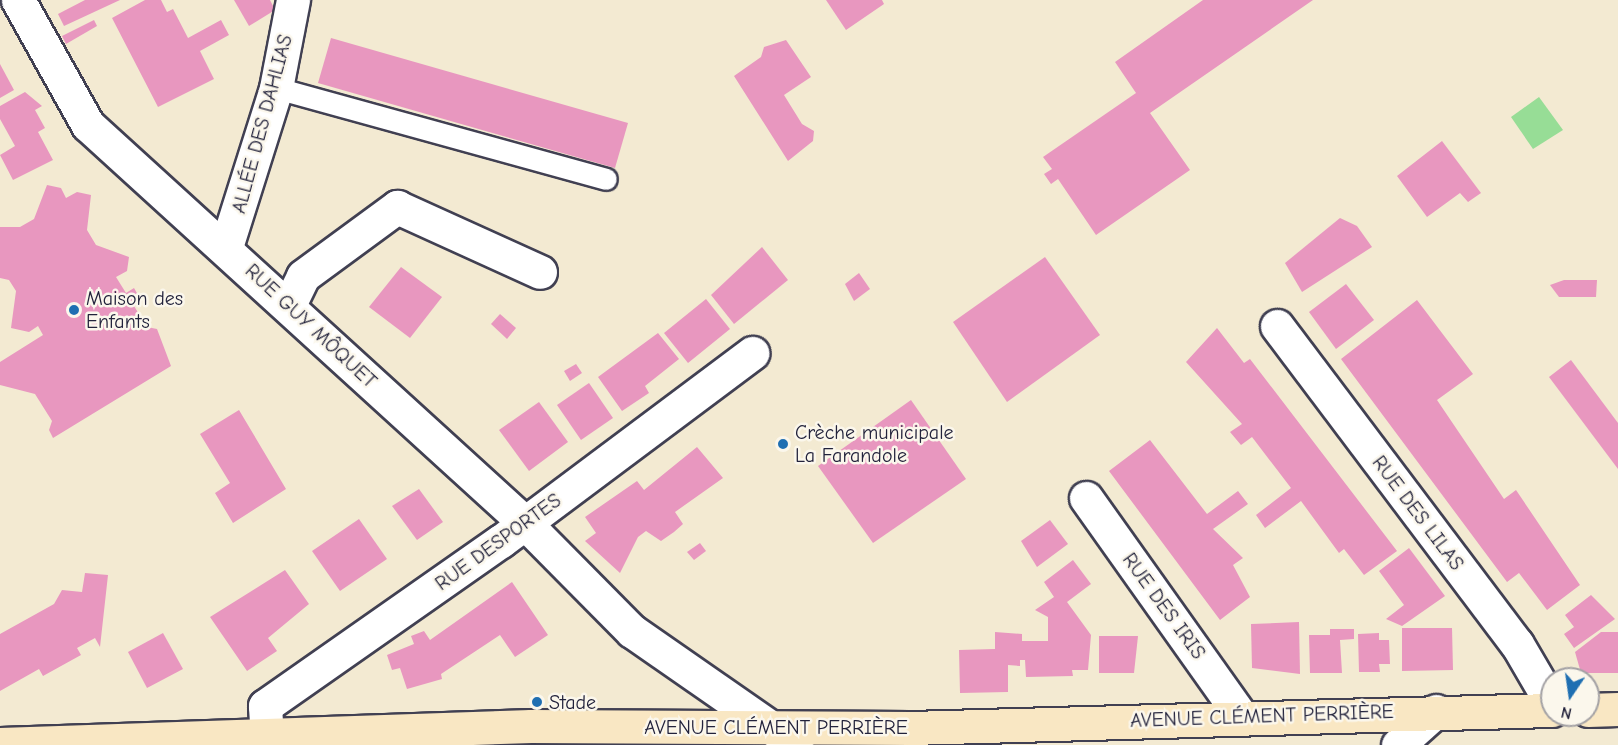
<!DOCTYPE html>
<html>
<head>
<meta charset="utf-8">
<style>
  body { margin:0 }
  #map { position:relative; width:1618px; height:745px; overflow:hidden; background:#f3ead2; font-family:"Comic Neue",sans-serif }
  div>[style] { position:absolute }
  .green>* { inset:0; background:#97dd96 }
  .building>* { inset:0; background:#e897bf }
  .roads { filter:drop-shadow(2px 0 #414052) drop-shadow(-2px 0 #414052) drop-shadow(0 2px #414052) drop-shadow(0 -2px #414052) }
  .lane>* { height:21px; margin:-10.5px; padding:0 10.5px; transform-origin:10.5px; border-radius:10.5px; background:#fff }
  .street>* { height:33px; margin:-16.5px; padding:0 16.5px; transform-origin:16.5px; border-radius:16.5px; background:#fff }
  .secondary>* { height:33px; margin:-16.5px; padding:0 16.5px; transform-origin:16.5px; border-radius:16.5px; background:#f9e7c3 }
  .dots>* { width:16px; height:16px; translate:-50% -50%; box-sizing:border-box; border:3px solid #fbf7ec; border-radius:50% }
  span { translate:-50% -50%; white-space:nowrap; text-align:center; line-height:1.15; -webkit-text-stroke:5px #fbf7ec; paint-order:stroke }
  .street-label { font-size:20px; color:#22223b }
  .poi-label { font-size:20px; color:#22223b }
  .left { translate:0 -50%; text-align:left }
  .north { position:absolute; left:1540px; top:667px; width:60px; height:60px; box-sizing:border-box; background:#fbf7ec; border:2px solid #a4a2a5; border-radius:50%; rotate:193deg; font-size:16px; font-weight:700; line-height:24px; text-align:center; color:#22223b }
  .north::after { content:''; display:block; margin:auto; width:21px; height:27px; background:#1f6fb2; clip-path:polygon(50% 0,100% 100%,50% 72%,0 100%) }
</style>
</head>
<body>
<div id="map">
  <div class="green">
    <div style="clip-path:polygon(1539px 97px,1563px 130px,1533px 149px,1511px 117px)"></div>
  </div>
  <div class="building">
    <div style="clip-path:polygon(85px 0,120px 0,64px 26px,58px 14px)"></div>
    <div style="clip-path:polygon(145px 0,161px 0,167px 12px,173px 9px,188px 38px,221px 20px,229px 35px,200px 51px,214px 79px,158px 107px,112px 18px)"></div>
    <div style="clip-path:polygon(234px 0,270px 0,275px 10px,249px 26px)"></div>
    <div style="clip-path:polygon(826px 0,882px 0,884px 4px,846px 30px)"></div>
    <div style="clip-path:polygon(1203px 0,1313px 0,1150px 113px,1190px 170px,1096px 235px,1058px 179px,1051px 184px,1044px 174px,1052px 169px,1043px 157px,1136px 93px,1115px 62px)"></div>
    <div style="clip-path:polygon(94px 20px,97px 26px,66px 44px,62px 36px)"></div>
    <div style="clip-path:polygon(331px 38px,628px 123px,615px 168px,318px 83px)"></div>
    <div style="clip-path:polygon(786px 40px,811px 77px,784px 95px,802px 124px,814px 131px,813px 141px,788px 161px,734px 76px,761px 57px,764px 47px)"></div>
    <div style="clip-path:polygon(0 64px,14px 90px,0 98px)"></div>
    <div style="clip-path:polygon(25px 92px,42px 106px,35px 110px,45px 128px,38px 132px,53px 160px,13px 180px,0 155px,15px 146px,0 119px,0 106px)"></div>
    <div style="clip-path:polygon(1442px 141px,1481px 193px,1468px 202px,1460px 193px,1427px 217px,1397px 176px)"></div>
    <div style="clip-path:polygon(47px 185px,61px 188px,66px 198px,77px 192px,91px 195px,87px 230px,96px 245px,129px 257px,127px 271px,116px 277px,126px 293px,134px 288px,142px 302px,134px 306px,147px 327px,157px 329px,171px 366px,53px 438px,49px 430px,52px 421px,35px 394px,0 385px,0 362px,43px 335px,38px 326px,29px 332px,11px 328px,16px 291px,9px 280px,0 278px,0 227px,20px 227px,34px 219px)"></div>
    <div style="clip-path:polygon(1340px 218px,1357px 226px,1372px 247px,1302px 292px,1285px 263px)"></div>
    <div style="clip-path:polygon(762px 247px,788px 280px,734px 324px,711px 295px)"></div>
    <div style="clip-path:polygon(1045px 257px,1100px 335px,1007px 402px,953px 322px)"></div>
    <div style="clip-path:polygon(401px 267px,442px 297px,410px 338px,369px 307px)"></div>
    <div style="clip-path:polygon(859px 273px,870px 289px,854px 301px,845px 284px)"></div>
    <div style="clip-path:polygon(1564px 280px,1597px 280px,1596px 297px,1559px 297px,1550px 285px)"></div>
    <div style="clip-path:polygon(1346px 284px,1374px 320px,1336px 349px,1309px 312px)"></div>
    <div style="clip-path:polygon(706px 299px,730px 329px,688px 363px,664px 333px)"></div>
    <div style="clip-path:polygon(1417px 300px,1473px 374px,1437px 400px,1504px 499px,1516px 490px,1580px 585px,1547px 610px,1519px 573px,1507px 582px,1341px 359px)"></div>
    <div style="clip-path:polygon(500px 314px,516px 328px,507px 339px,491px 324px)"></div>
    <div style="clip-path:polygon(1217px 328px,1244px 363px,1250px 359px,1397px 551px,1364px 575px,1344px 549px,1339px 553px,1301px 501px,1265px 528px,1256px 515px,1291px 488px,1252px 437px,1241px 445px,1230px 432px,1242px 424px,1186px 362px)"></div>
    <div style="clip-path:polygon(658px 333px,679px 359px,645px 386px,649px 393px,622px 411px,598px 377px)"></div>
    <div style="clip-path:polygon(1571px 360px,1618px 423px,1618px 469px,1549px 377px)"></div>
    <div style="clip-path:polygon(576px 364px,582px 373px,570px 381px,564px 371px)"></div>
    <div style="clip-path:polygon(589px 383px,613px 418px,581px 440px,557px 405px)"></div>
    <div style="clip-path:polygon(911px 400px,966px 479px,873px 543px,818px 466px)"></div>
    <div style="clip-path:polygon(539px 402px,568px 442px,529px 471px,499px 430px)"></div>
    <div style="clip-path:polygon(239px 410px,286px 489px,233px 523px,215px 493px,230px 483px,200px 434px)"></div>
    <div style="clip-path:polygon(1150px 440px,1207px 514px,1238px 491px,1248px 504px,1213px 529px,1243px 558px,1233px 565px,1250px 597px,1220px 620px,1109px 471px)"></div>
    <div style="clip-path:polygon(697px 447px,723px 478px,675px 512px,683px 524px,674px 532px,661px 541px,646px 531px,638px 537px,620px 573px,585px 541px,596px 533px,585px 517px,637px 481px,644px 490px)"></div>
    <div style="clip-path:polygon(419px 489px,443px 522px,417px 540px,392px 506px)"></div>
    <div style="clip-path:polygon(359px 519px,387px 559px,340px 591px,312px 551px)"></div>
    <div style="clip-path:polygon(1050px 520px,1068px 544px,1037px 567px,1021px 541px)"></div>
    <div style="clip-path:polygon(700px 543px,706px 551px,694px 560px,687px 552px)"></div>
    <div style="clip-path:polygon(1409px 548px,1445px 596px,1402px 626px,1386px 619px,1404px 605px,1379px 571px)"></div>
    <div style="clip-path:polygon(1073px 560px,1091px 584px,1067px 602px,1091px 635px,1088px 670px,1072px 670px,1073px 676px,1026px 677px,1025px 660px,1020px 660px,1020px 666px,1008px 665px,1008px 692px,960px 693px,959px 650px,995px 649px,995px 632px,1022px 634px,1022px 641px,1048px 641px,1048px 617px,1035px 610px,1054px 597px,1044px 582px)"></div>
    <div style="clip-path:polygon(285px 570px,309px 604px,268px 638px,277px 651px,247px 671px,210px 617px)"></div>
    <div style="clip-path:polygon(85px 573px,108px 575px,100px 647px,95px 638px,77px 648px,81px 655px,43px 676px,39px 669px,0 691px,0 634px,54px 604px,62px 590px,82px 592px)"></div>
    <div style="clip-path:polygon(512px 582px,548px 635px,515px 657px,500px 635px,441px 674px,442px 679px,407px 689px,400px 668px,392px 670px,387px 655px,414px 644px,411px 636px,424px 631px,430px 640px)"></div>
    <div style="clip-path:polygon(1591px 595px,1615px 619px,1574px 648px,1564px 634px,1574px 627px,1565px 615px)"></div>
    <div style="clip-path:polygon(1299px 622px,1300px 674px,1252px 668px,1251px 624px)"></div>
    <div style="clip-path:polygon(1402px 628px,1452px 628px,1453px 670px,1402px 671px)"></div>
    <div style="clip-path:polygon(1330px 629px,1354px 629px,1354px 639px,1340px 640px,1342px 673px,1310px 673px,1309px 635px,1330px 635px)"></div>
    <div style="clip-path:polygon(1601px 632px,1618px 632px,1618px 673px,1581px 673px,1575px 652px)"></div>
    <div style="clip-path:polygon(163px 633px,183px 669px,147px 688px,128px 652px)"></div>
    <div style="clip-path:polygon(1379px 633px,1379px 640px,1389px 640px,1390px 664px,1379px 664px,1380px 672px,1359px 672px,1358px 634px)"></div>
    <div style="clip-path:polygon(1099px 636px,1138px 636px,1134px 673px,1099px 673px)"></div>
  </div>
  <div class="roads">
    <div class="lane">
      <div style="left:276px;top:88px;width:342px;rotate:15.4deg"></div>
    </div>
    <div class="street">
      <div style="left:18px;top:0;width:143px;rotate:60.8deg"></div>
      <div style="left:88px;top:125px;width:591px;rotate:42.33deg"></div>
      <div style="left:525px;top:523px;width:152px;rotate:45.3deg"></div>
      <div style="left:632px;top:631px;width:200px;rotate:34.8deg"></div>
      <div style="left:226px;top:247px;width:167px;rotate:-72.5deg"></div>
      <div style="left:276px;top:88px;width:90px;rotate:-79.1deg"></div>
      <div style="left:289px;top:305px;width:32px;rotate:-64deg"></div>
      <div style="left:303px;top:276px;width:117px;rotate:-36.3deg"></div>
      <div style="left:397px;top:207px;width:157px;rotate:24.4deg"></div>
      <div style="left:1277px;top:326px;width:398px;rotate:53deg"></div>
      <div style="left:1517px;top:644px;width:69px;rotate:59.7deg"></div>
      <div style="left:1086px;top:498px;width:267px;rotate:54.6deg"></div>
      <div style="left:267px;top:736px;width:30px;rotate:-94deg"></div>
      <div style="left:265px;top:706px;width:288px;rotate:-35deg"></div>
      <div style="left:501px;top:541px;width:314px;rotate:-36.8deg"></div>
      <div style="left:1398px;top:745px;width:51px;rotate:-41.8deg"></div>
    </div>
    <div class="secondary">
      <div style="left:1588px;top:710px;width:30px;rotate:-2deg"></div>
      <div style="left:0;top:744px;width:531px;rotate:-1.94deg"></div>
      <div style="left:531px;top:726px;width:379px;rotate:0.3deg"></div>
      <div style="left:910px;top:728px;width:642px;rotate:-1.61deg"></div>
    </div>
  </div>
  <div class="dots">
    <div style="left:74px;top:310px;background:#1f6fb2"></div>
    <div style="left:783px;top:444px;background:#1f6fb2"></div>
    <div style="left:537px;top:702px;background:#1f6fb2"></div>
  </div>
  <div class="street-label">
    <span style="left:262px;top:124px;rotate:-75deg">ALLÉE DES DAHLIAS</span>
    <span style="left:311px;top:326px;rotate:43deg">RUE GUY MÔQUET</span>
    <span style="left:1418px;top:513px;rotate:53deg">RUE DES LILAS</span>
    <span style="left:498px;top:542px;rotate:-36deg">RUE DESPORTES</span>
    <span style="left:1164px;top:606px;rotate:54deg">RUE DES IRIS</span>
    <span style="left:1262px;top:716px;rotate:-2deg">AVENUE CLÉMENT PERRIÈRE</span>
    <span style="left:776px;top:727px">AVENUE CLÉMENT PERRIÈRE</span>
  </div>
  <div class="poi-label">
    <span class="left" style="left:86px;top:310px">Maison des<br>Enfants</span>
    <span class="left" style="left:795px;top:444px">Crèche municipale<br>La Farandole</span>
    <span class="left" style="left:549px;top:702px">Stade</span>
  </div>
  <div class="north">N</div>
</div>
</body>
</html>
